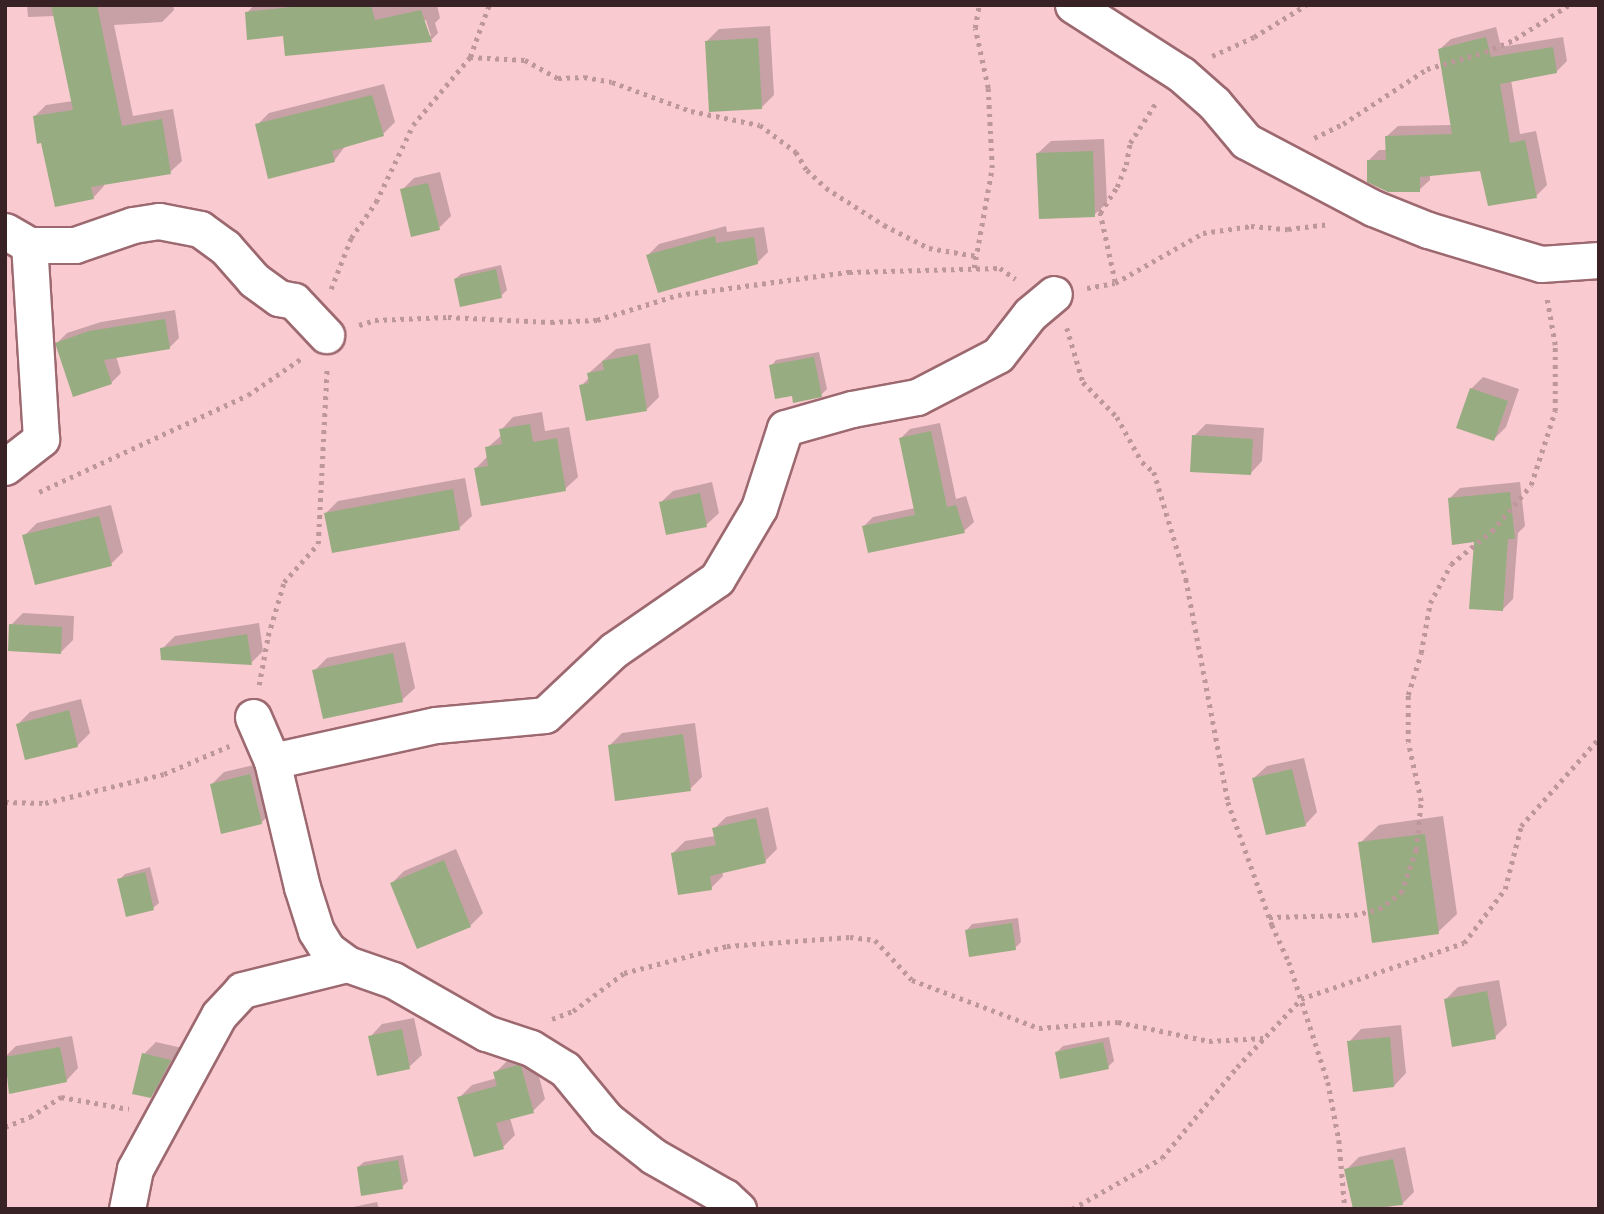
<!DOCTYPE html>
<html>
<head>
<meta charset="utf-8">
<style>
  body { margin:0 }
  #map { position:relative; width:1604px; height:1214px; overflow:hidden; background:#f9cacf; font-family:Rubik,sans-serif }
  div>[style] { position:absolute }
  .shadow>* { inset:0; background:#0003 }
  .building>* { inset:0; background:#97ad81 }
  .path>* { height:4.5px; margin-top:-2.25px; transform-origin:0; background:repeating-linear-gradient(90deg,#be979b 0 3.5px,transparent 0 8.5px) }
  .roads { filter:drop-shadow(2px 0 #9d6970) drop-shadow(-2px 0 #9d6970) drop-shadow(0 2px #9d6970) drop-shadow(0 -2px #9d6970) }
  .minor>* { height:35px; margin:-17.5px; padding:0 17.5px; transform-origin:17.5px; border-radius:17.5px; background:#fff }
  span { translate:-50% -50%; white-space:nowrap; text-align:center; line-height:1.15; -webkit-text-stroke:7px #f9cacf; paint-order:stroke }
  .frame { position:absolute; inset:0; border:7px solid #382225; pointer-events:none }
</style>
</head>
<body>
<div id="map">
  <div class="shadow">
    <div style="clip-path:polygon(27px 5px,173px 5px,174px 10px,162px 22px,114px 25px,133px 116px,173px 109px,182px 161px,170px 172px,103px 183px,104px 186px,93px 198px,35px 116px,46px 105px,73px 101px,55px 16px,28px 17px)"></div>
    <div style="clip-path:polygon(evenodd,254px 5px,437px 5px,440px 18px,435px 23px,438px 33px,431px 40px,285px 34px,247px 13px,254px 5px,426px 20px,431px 36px,428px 36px,423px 21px,426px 20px)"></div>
    <div style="clip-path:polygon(770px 26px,774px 95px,762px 107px,707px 41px,719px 29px)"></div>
    <div style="clip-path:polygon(1496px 27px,1501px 47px,1563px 37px,1567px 61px,1556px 72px,1511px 80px,1520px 134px,1536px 131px,1547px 185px,1536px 196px,1482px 169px,1430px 174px,1430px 180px,1419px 190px,1368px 161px,1379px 150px,1387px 150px,1387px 136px,1398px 126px,1452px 125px,1440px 49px,1451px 39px)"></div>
    <div style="clip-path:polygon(384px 84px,395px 122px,383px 134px,346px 145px,334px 161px,257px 125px,269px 113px)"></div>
    <div style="clip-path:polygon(1104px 139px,1107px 203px,1094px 215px,1038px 153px,1051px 141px)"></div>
    <div style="clip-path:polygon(440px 172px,451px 216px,439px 228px,402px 190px,414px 178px)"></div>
    <div style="clip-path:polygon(726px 226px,727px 232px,764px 227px,768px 252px,757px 263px,648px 255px,659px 244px)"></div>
    <div style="clip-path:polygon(501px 265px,507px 290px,501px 296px,455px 279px,461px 274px)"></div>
    <div style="clip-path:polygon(175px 310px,179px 338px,169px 348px,116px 356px,121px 373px,111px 383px,57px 343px,67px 333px,101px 322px)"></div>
    <div style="clip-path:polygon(650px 343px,659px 397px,647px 409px,581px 386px,590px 377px,589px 373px,616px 349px)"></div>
    <div style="clip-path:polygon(819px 352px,827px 389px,821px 395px,793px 394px,771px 366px,776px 360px)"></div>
    <div style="clip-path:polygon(1483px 377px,1519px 389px,1506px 427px,1494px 439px,1471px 389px)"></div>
    <div style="clip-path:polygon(542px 412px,545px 431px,569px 427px,578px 477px,565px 489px,475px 469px,488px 456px,487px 448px,502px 435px,501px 430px,513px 417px)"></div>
    <div style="clip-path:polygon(940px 423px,956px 499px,966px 496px,974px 522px,964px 531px,864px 526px,873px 517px,915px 508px,900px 439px,910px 429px)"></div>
    <div style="clip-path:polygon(1206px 424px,1264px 428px,1262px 461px,1250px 474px,1194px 436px)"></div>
    <div style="clip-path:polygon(465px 478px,472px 516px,459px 528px,326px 513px,338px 501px)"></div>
    <div style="clip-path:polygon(712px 482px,719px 513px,706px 525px,660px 503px,673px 491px)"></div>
    <div style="clip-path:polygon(1520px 482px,1525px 526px,1518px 533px,1513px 599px,1502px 610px,1476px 541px,1449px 499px,1460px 488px)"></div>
    <div style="clip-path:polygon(111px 505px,123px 552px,111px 564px,24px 536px,37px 523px)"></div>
    <div style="clip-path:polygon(23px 613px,74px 616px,73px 640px,60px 653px,11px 625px)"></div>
    <div style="clip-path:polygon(259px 623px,263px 651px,251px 663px,162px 649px,175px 636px)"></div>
    <div style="clip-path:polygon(405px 642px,415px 688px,402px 700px,314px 671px,327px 658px)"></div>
    <div style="clip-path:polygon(81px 699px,90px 733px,77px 746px,18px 724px,30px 712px)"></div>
    <div style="clip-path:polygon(695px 723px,702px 777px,690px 789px,609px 746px,622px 733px)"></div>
    <div style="clip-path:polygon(1304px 758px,1317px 812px,1305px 825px,1254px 778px,1267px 766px)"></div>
    <div style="clip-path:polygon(263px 763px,274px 810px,261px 823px,212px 784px,224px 772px)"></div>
    <div style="clip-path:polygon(768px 807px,777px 849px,765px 861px,722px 871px,723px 876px,711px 888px,673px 853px,685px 841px,715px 836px,714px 829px,726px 817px)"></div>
    <div style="clip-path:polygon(1443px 816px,1457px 914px,1438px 932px,1360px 843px,1379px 825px)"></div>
    <div style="clip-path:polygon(456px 849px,483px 913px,470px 926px,392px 883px,404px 871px)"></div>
    <div style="clip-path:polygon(150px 867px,159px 903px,153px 908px,119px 880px,125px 874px)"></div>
    <div style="clip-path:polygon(1018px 918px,1021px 942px,1015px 948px,967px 930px,972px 924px)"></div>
    <div style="clip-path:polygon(1499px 980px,1507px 1025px,1495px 1037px,1446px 999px,1458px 987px)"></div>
    <div style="clip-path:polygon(414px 1018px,422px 1055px,409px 1067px,370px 1037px,382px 1024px)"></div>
    <div style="clip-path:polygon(1401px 1025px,1406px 1073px,1394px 1086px,1349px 1042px,1361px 1029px)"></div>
    <div style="clip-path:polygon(72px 1036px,78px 1068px,66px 1081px,11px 1092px,5px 1057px,16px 1046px)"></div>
    <div style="clip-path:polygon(1109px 1037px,1114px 1061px,1108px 1067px,1057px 1052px,1063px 1046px)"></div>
    <div style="clip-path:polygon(156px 1042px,182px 1048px,163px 1084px,150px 1096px,144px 1054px)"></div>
    <div style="clip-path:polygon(533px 1054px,545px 1099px,533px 1111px,510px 1118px,515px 1135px,503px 1147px,459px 1098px,472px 1085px,497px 1078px,495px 1073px,508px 1060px)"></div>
    <div style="clip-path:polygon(1405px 1147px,1414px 1192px,1402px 1204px,1379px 1209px,1355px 1209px,1346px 1170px,1359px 1157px)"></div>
    <div style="clip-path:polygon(403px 1155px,408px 1181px,402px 1187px,358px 1167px,364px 1162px)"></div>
    <div style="clip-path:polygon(377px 1202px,379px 1209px,344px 1209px)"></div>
  </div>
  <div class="building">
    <div style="clip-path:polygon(51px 5px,97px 5px,122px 126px,162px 119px,171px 174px,91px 187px,94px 199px,55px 207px,41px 143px,37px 144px,33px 116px,73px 110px)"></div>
    <div style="clip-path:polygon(311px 5px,371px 5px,375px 20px,421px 10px,432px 42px,285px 56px,283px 36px,247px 40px,245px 12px)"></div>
    <div style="clip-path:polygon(1486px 37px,1491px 57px,1553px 47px,1557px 73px,1500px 84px,1510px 143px,1525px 140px,1537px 198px,1488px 206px,1480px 171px,1420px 177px,1420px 192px,1388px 192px,1367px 182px,1367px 160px,1386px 160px,1385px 136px,1452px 134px,1438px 49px)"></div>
    <div style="clip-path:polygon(758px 38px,762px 109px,709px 112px,705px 41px)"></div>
    <div style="clip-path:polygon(372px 95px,384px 136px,332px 151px,335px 162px,268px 179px,255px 124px)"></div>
    <div style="clip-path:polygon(1093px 151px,1095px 217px,1039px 219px,1036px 153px)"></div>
    <div style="clip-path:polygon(428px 183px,440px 230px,411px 237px,400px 189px)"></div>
    <div style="clip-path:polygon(715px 236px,716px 243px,754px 237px,758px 264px,658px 293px,646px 255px)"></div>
    <div style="clip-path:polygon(496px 269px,502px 298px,460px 307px,454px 279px)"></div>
    <div style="clip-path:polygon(165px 319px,170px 349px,104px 360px,112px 384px,73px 397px,55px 343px,89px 331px)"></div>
    <div style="clip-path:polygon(638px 354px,647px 411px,586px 421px,579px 385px,589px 383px,587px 373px,604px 370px,602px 361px)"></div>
    <div style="clip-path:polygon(814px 357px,822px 397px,793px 403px,792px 396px,775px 399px,769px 365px)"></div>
    <div style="clip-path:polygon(1470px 388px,1508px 401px,1494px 441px,1456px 428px)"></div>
    <div style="clip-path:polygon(530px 424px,533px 442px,557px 438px,566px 491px,481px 506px,474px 468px,488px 466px,485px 447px,502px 444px,499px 429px)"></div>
    <div style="clip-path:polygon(931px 431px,947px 507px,956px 505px,965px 533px,868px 553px,862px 526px,915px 515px,899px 438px)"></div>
    <div style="clip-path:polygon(1192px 435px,1253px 439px,1251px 475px,1190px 472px)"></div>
    <div style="clip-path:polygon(453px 489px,460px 530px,332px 553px,324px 513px)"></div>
    <div style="clip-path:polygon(1510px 492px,1515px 539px,1508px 539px,1503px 611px,1469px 609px,1474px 542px,1452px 545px,1448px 498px)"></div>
    <div style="clip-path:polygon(700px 493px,707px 527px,666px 535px,659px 502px)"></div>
    <div style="clip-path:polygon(99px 516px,112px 566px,35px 585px,22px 535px)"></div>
    <div style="clip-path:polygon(9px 624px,62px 627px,61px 654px,8px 651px)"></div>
    <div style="clip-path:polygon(247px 634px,252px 665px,161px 660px,160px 648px)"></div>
    <div style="clip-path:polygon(393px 653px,403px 702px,323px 719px,312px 670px)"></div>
    <div style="clip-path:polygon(69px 710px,78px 747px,25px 760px,16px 724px)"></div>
    <div style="clip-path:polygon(683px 734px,691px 791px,615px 801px,608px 745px)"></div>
    <div style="clip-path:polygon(1292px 769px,1306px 826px,1266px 835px,1252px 778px)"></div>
    <div style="clip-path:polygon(250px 774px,262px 824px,221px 834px,210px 784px)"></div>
    <div style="clip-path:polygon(756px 818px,766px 863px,710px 876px,712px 890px,678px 895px,671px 853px,716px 845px,712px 828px)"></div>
    <div style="clip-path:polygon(1425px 834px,1439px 934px,1372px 943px,1358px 842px)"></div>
    <div style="clip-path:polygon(444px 860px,471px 927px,417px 949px,390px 883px)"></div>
    <div style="clip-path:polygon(145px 872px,154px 910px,126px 917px,117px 879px)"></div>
    <div style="clip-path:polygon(1012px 923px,1016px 950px,969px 957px,965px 930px)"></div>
    <div style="clip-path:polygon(1487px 991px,1496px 1039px,1452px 1047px,1444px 999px)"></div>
    <div style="clip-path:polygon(402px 1029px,410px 1069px,377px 1076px,368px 1036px)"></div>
    <div style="clip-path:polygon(1390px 1037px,1394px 1087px,1353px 1092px,1347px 1041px)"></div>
    <div style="clip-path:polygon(1103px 1042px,1109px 1069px,1060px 1079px,1055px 1052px)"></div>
    <div style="clip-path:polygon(60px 1047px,67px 1082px,9px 1094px,5px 1057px)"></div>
    <div style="clip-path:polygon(142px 1053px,171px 1060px,151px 1098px,132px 1094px)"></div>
    <div style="clip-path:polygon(518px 1065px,521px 1066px,534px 1113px,496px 1123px,504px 1149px,474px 1157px,457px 1097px,497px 1086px,493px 1072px)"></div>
    <div style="clip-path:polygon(1393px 1159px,1403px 1205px,1353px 1209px,1344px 1169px)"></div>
    <div style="clip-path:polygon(398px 1160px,403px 1189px,361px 1196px,357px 1167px)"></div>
  </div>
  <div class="path">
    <div style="left:1212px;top:56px;width:46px;rotate:-24.3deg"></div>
    <div style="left:1254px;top:37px;width:61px;rotate:-31.6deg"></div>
    <div style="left:470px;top:57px;width:55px;rotate:3.1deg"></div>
    <div style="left:525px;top:60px;width:38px;rotate:29deg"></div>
    <div style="left:558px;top:78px;width:26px;rotate:-2deg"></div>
    <div style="left:584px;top:77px;width:28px;rotate:10deg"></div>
    <div style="left:612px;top:82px;width:84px;rotate:20.2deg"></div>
    <div style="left:691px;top:111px;width:70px;rotate:11.5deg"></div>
    <div style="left:760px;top:125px;width:45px;rotate:36.9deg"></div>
    <div style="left:796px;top:152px;width:21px;rotate:59deg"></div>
    <div style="left:807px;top:170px;width:26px;rotate:43deg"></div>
    <div style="left:826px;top:188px;width:69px;rotate:32.5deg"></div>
    <div style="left:884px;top:225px;width:51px;rotate:27.1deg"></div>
    <div style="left:929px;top:248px;width:48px;rotate:9.7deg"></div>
    <div style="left:1314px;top:138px;width:32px;rotate:-26deg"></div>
    <div style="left:1343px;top:124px;width:100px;rotate:-33.2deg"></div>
    <div style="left:1427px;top:69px;width:60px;rotate:-16.3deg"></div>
    <div style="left:1485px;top:52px;width:33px;rotate:-23deg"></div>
    <div style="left:1515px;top:39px;width:64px;rotate:-32.2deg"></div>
    <div style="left:974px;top:268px;width:102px;rotate:-79.8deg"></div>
    <div style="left:992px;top:168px;width:80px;rotate:-92.9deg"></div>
    <div style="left:988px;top:88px;width:61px;rotate:-102.2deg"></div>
    <div style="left:975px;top:28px;width:23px;rotate:-80deg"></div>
    <div style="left:1115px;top:282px;width:71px;rotate:-102.3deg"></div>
    <div style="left:1100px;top:213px;width:31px;rotate:-57deg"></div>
    <div style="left:1117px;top:187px;width:24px;rotate:-68deg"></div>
    <div style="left:1126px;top:165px;width:22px;rotate:-80deg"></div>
    <div style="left:1130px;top:143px;width:50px;rotate:-57.3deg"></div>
    <div style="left:1087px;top:288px;width:28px;rotate:-10deg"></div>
    <div style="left:1115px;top:283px;width:101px;rotate:-29.6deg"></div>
    <div style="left:1203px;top:233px;width:49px;rotate:-8.3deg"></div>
    <div style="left:1251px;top:226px;width:37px;rotate:5deg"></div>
    <div style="left:1288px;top:229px;width:42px;rotate:-6.8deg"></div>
    <div style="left:331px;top:289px;width:55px;rotate:-68.6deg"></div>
    <div style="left:351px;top:238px;width:44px;rotate:-55.2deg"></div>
    <div style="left:376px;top:202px;width:85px;rotate:-64.3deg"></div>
    <div style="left:413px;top:125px;width:89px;rotate:-50deg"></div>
    <div style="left:470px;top:57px;width:55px;rotate:-69.9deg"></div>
    <div style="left:359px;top:325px;width:17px;rotate:-17deg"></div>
    <div style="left:375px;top:320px;width:73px;rotate:-2.4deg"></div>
    <div style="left:448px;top:317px;width:103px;rotate:2.8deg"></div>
    <div style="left:551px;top:322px;width:46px;rotate:-2.5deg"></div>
    <div style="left:597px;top:320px;width:85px;rotate:-17.2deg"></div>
    <div style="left:678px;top:295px;width:173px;rotate:-7.7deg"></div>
    <div style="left:849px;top:272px;width:151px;rotate:-1.5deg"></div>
    <div style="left:1000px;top:268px;width:19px;rotate:35deg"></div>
    <div style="left:1067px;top:328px;width:56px;rotate:73.5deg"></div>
    <div style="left:1083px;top:382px;width:49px;rotate:45.8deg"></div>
    <div style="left:1117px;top:417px;width:51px;rotate:60.9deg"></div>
    <div style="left:1142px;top:462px;width:16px;rotate:40deg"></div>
    <div style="left:1154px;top:472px;width:112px;rotate:73.3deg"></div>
    <div style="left:1186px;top:579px;width:227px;rotate:79.3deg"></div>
    <div style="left:1228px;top:802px;width:131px;rotate:70.3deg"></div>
    <div style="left:1272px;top:925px;width:41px;rotate:65.3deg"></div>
    <div style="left:1289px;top:962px;width:126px;rotate:72deg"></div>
    <div style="left:1328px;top:1082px;width:59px;rotate:79.3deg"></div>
    <div style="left:1339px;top:1140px;width:69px;rotate:85deg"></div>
    <div style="left:39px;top:492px;width:230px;rotate:-24.9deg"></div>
    <div style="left:248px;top:395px;width:65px;rotate:-34.4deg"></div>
    <div style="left:259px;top:685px;width:50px;rotate:-79.6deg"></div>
    <div style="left:268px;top:636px;width:56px;rotate:-73.5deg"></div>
    <div style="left:284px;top:582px;width:51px;rotate:-48.2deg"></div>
    <div style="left:318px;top:544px;width:177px;rotate:-87.1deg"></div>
    <div style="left:5px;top:802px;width:40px;rotate:1.4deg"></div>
    <div style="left:45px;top:803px;width:122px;rotate:-13.7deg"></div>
    <div style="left:164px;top:774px;width:71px;rotate:-23.3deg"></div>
    <div style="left:1269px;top:917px;width:85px;rotate:-1.3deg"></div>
    <div style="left:1354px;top:915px;width:26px;rotate:-13deg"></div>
    <div style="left:1379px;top:909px;width:27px;rotate:-36deg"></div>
    <div style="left:1401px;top:893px;width:46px;rotate:-70.8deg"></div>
    <div style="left:1416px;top:850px;width:49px;rotate:-84.2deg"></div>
    <div style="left:1421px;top:801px;width:60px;rotate:-102.4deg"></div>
    <div style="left:1408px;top:742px;width:47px;rotate:-90deg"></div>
    <div style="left:1408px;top:695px;width:44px;rotate:-72.8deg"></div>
    <div style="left:1421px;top:653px;width:51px;rotate:-79.8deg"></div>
    <div style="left:1430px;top:603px;width:44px;rotate:-61.7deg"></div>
    <div style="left:1451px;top:564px;width:53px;rotate:-38.8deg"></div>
    <div style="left:1492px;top:531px;width:60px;rotate:-49.7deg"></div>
    <div style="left:1531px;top:485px;width:78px;rotate:-72deg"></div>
    <div style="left:1555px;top:411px;width:66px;rotate:-90deg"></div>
    <div style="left:1555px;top:345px;width:47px;rotate:-99.9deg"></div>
    <div style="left:552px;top:1019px;width:22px;rotate:-21deg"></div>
    <div style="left:573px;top:1011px;width:64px;rotate:-36.7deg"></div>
    <div style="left:624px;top:973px;width:106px;rotate:-14.7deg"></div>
    <div style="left:727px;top:946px;width:123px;rotate:-4.2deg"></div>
    <div style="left:850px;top:937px;width:25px;rotate:7deg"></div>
    <div style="left:875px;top:940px;width:54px;rotate:47.2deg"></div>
    <div style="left:912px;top:980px;width:136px;rotate:20.7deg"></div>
    <div style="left:1039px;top:1028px;width:79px;rotate:-4.3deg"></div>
    <div style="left:1118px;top:1022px;width:93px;rotate:11.8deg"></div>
    <div style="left:1209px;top:1041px;width:55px;rotate:-3.1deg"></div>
    <div style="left:5px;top:1127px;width:27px;rotate:-22deg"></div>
    <div style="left:30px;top:1117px;width:37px;rotate:-33deg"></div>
    <div style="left:61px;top:1097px;width:69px;rotate:10deg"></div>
    <div style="left:1072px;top:1209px;width:103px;rotate:-29.5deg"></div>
    <div style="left:1162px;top:1158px;width:118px;rotate:-50.5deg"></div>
    <div style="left:1237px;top:1067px;width:93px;rotate:-46.7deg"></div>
    <div style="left:1301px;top:999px;width:172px;rotate:-19deg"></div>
    <div style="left:1464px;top:943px;width:68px;rotate:-52.8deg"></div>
    <div style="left:1505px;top:889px;width:65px;rotate:-75.7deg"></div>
    <div style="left:1521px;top:826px;width:118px;rotate:-48.4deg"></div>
  </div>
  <div class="roads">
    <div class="minor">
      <div style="left:1073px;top:5px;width:128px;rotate:32.6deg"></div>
      <div style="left:1181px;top:74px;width:44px;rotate:41.3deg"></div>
      <div style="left:1214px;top:103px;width:50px;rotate:49.9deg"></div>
      <div style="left:1246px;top:141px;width:144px;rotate:27.8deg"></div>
      <div style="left:1373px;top:208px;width:59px;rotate:21.8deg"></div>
      <div style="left:1428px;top:230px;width:118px;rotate:16.7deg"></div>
      <div style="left:1541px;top:264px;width:58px;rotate:-3.9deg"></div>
      <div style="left:5px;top:231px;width:28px;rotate:30deg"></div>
      <div style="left:29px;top:245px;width:46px"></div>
      <div style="left:75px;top:245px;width:61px;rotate:-19deg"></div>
      <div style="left:133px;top:225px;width:26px;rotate:-9deg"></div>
      <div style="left:159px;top:221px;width:42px;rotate:11deg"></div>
      <div style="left:200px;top:229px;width:31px;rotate:36deg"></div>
      <div style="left:225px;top:247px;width:44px;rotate:48.7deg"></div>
      <div style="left:254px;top:280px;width:31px;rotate:36deg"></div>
      <div style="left:279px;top:298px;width:15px;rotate:11deg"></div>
      <div style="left:294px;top:301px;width:47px;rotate:46.7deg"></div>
      <div style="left:5px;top:467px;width:46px;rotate:-37.9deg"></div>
      <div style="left:41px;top:439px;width:194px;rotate:-93.5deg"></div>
      <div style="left:253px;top:717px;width:48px;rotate:66.6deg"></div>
      <div style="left:272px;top:761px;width:130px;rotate:76.6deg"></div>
      <div style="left:302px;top:887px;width:46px;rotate:72.3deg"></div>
      <div style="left:316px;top:931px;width:22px;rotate:58deg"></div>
      <div style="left:328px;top:950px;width:24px;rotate:36deg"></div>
      <div style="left:347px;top:964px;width:49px;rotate:19.2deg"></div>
      <div style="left:393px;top:980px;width:107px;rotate:29.7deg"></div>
      <div style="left:486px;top:1033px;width:47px;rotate:18.4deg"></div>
      <div style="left:531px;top:1048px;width:40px;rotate:32deg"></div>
      <div style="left:565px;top:1069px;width:65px;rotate:50.6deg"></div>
      <div style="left:606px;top:1119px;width:60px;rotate:38.2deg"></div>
      <div style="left:653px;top:1156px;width:83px;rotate:29.7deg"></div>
      <div style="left:725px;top:1197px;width:18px;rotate:43deg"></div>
      <div style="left:272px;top:761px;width:168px;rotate:-12.4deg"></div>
      <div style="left:436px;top:725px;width:109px;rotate:-5.2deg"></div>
      <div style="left:545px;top:715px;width:95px;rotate:-43.3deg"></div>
      <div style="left:614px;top:650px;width:125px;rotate:-34.6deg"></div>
      <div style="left:717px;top:579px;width:82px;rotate:-59.4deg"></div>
      <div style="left:759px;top:508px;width:84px;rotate:-72deg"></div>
      <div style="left:785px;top:428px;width:70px;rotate:-15.8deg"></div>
      <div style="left:852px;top:409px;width:66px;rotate:-10.5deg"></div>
      <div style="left:917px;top:397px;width:91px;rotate:-27.4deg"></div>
      <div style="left:998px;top:355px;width:52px;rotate:-52deg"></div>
      <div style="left:1030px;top:314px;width:31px;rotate:-40deg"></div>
      <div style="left:127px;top:1209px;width:41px;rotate:-78.7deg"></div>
      <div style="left:135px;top:1169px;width:175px;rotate:-61.4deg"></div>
      <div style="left:219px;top:1015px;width:34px;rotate:-47deg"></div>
      <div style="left:242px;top:990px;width:108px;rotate:-13.9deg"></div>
    </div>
  </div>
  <div class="frame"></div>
</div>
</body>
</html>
